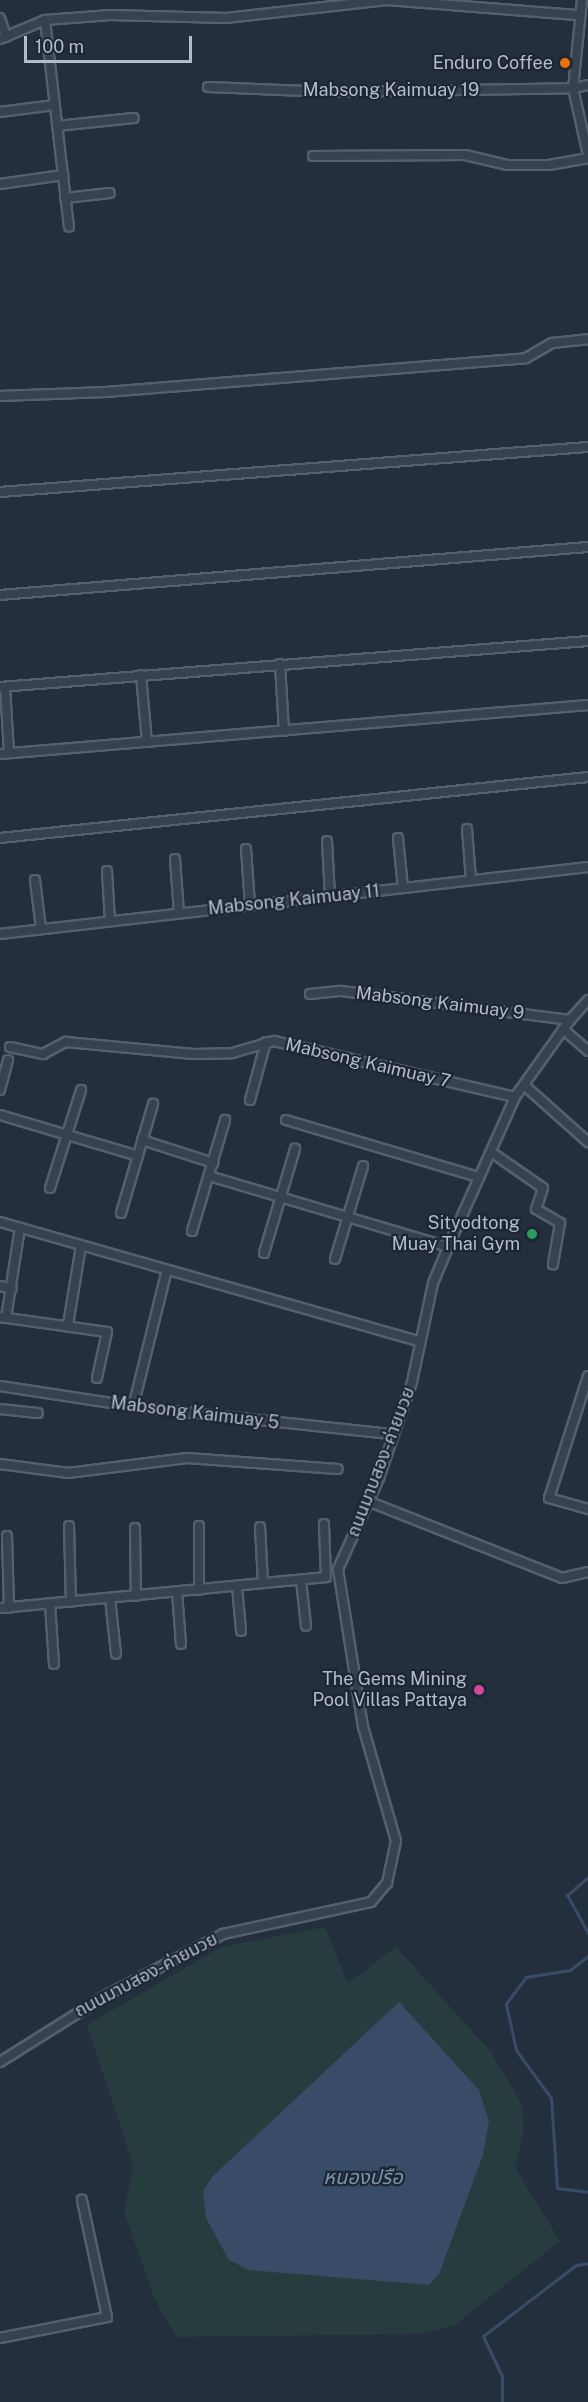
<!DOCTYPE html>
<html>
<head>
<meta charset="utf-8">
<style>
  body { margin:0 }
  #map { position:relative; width:588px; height:2402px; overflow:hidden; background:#242f3e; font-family:"Public Sans","Noto Sans Thai",sans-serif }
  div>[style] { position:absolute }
  .green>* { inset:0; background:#263c3f }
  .water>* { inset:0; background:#394c67 }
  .stream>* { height:3px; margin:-1.5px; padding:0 1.5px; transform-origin:1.5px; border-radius:1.5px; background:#394c67 }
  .roads { filter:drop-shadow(2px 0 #565f6c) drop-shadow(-2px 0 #565f6c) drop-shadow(0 2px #565f6c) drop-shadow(0 -2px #565f6c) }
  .minor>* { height:8px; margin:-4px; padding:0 4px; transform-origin:4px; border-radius:4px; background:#38414e }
  .dots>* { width:16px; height:16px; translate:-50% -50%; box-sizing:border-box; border:3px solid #1d2633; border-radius:50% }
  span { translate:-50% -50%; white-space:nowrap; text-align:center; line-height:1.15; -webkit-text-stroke:4.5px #1d2633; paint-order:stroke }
  .poi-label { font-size:18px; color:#b4bcc9 }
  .right { translate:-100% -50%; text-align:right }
  .street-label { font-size:18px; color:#b4bcc9 }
  .water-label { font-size:20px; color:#7c92b1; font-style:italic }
  .scale { position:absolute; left:24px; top:36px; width:168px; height:27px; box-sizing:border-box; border:3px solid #b4bcc9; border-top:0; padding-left:8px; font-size:18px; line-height:21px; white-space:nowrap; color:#b4bcc9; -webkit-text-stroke:4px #1d2633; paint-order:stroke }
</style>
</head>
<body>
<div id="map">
  <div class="green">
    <div style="clip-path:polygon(325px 1927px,348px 1983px,396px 1947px,491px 2052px,522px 2104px,524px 2130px,515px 2167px,560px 2241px,455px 2325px,419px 2334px,177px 2337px,155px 2300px,124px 2212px,133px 2165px,87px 2025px,221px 1947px)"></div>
  </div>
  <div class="water">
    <div style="clip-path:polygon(399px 2002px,479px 2090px,489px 2121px,483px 2155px,439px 2274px,429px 2285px,249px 2270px,229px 2260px,206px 2218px,203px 2191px,213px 2176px)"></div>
  </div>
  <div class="stream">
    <div style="left:588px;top:1877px;width:28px;rotate:139deg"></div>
    <div style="left:567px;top:1895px;width:43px;rotate:61.1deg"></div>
    <div style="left:588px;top:1956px;width:23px;rotate:142deg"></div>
    <div style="left:570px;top:1970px;width:45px;rotate:171deg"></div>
    <div style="left:526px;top:1977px;width:34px;rotate:127deg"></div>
    <div style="left:506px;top:2004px;width:47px;rotate:77.7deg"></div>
    <div style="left:516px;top:2050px;width:59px;rotate:53.9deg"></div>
    <div style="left:551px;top:2098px;width:90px;rotate:86.2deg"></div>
    <div style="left:557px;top:2188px;width:31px;rotate:7deg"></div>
    <div style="left:502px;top:2402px;width:26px;rotate:-90deg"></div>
    <div style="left:502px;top:2376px;width:44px;rotate:-115.4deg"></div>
    <div style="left:483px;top:2336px;width:117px;rotate:-37.4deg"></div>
    <div style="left:576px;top:2265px;width:12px;rotate:-9deg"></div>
  </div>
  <div class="roads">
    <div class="minor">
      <div style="left:582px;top:0;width:88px;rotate:95.8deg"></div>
      <div style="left:573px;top:88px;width:69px;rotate:77.4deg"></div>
      <div style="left:0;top:18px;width:20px;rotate:72deg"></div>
      <div style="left:45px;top:20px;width:208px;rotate:83.4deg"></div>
      <div style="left:0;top:39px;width:49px;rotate:-22.9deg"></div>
      <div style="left:45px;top:20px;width:66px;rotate:-4.3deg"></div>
      <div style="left:111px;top:15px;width:115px;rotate:1.5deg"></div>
      <div style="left:226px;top:18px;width:162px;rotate:-6.4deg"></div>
      <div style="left:387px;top:0;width:193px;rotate:4.5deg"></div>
      <div style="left:208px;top:87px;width:123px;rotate:2.3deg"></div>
      <div style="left:331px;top:92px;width:242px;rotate:-0.9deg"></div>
      <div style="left:573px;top:88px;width:15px;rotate:-11deg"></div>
      <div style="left:0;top:112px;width:55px;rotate:-7.3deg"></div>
      <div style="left:57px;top:126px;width:77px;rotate:-5.9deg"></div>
      <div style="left:313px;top:156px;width:152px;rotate:-0.4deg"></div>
      <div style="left:465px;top:155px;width:43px;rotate:13.4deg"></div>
      <div style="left:507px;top:165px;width:42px"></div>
      <div style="left:549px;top:165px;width:40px;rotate:-10deg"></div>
      <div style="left:0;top:184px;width:64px;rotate:-8.1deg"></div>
      <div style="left:65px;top:198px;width:45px;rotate:-6.3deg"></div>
      <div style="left:0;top:396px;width:106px;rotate:-2.2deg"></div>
      <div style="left:106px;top:392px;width:421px;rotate:-4.6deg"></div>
      <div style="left:526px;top:358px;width:30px;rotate:-30deg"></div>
      <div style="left:552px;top:343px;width:36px;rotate:-6deg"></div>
      <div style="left:0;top:492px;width:590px;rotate:-4.38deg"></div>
      <div style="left:0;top:595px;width:590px;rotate:-4.67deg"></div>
      <div style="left:280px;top:664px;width:67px;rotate:86.6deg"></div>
      <div style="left:141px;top:675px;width:67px;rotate:84.9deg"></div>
      <div style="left:0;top:687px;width:590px;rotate:-4.47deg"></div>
      <div style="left:5px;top:687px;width:66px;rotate:86.5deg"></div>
      <div style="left:0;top:754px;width:590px;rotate:-4.76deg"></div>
      <div style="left:467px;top:829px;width:51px;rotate:85.5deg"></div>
      <div style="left:0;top:838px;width:591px;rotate:-5.92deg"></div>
      <div style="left:398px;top:838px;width:50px;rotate:84.3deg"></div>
      <div style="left:327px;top:841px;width:55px;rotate:86.9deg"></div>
      <div style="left:246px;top:849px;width:56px;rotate:85.9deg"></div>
      <div style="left:175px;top:859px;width:54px;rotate:85.8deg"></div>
      <div style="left:107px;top:871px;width:50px;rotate:86.6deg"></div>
      <div style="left:35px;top:880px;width:49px;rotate:83deg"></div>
      <div style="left:0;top:934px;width:592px;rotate:-6.5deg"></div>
      <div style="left:310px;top:994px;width:31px;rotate:-6deg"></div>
      <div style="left:341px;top:991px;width:231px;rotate:7.2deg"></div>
      <div style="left:563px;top:1029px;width:33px;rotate:41deg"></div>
      <div style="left:10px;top:1047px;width:34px;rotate:12deg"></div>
      <div style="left:43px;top:1054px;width:26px;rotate:-28deg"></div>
      <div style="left:66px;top:1042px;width:128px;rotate:5.4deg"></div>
      <div style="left:193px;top:1054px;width:39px;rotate:-1deg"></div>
      <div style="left:232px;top:1053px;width:44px;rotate:-15.9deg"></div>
      <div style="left:274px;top:1041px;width:247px;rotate:13.1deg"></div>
      <div style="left:524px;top:1085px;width:86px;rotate:41.7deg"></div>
      <div style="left:0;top:1090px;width:31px;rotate:-75deg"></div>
      <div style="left:250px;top:1100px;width:60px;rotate:-74.6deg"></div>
      <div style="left:0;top:1115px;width:144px;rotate:16.5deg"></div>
      <div style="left:286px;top:1120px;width:201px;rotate:16.5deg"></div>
      <div style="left:142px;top:1140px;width:75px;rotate:17.9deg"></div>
      <div style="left:491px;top:1152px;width:63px;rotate:34.7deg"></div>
      <div style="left:543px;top:1188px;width:22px;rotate:108deg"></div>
      <div style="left:536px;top:1209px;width:28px;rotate:30deg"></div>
      <div style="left:560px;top:1223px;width:42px;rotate:99.7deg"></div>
      <div style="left:209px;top:1176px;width:249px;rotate:16.5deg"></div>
      <div style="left:50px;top:1188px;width:103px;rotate:-72.4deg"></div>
      <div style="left:121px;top:1213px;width:114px;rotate:-73.6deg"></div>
      <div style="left:0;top:1222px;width:437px;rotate:15.9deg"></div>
      <div style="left:192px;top:1231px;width:116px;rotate:-73.4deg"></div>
      <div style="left:264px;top:1253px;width:109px;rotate:-73.4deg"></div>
      <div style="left:335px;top:1259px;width:97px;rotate:-73.2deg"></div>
      <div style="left:0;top:1286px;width:12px;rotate:14deg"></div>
      <div style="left:0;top:1317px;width:108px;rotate:8deg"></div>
      <div style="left:107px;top:1332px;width:47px;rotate:102.3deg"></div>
      <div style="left:6px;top:1318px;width:91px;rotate:-81.2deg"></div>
      <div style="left:68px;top:1325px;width:80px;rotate:-80.7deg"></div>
      <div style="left:588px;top:1376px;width:128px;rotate:107.7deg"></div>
      <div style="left:549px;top:1498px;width:41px;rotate:15.8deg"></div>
      <div style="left:0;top:1386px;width:139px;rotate:8.7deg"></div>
      <div style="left:137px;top:1407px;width:255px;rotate:6.1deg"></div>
      <div style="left:135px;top:1399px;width:133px;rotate:-76.1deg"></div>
      <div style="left:0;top:1409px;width:38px;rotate:6deg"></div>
      <div style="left:0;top:1464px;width:69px;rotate:7.5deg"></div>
      <div style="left:68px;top:1473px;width:120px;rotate:-7.2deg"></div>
      <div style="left:187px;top:1458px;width:151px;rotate:4.2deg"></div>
      <div style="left:370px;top:1502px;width:206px;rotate:21.6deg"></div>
      <div style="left:562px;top:1578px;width:27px;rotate:-13deg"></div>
      <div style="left:69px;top:1526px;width:76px;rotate:88.5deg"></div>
      <div style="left:260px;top:1527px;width:56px;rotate:86.9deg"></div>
      <div style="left:135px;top:1528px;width:68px;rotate:89.2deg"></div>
      <div style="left:7px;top:1536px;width:72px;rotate:88.4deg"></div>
      <div style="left:301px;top:1580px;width:46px;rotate:83.8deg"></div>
      <div style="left:237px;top:1586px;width:45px;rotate:84.9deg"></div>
      <div style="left:199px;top:1590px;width:64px;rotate:-90deg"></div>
      <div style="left:177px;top:1592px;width:52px;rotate:85.6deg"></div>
      <div style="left:110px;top:1598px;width:56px;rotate:83.9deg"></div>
      <div style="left:50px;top:1604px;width:60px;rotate:86.2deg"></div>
      <div style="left:0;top:1608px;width:327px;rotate:-5.4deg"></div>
      <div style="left:326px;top:1577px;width:53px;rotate:-92.2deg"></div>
      <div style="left:0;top:2062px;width:126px;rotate:-32.1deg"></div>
      <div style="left:107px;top:1995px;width:131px;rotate:-27.7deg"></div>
      <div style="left:223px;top:1934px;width:151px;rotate:-12.2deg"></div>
      <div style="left:371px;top:1902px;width:25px;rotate:-50deg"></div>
      <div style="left:387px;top:1883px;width:43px;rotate:-77.9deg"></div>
      <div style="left:396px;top:1841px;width:119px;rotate:-106.1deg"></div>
      <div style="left:363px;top:1727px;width:160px;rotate:-99deg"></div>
      <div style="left:338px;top:1569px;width:100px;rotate:-65.7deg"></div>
      <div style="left:379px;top:1478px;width:102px;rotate:-71deg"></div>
      <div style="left:412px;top:1382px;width:101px;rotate:-78deg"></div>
      <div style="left:433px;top:1283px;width:39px;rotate:-67deg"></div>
      <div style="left:448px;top:1247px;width:164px;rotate:-65.9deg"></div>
      <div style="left:515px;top:1097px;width:95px;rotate:-54.5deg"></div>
      <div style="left:570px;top:1020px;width:27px;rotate:-48deg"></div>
      <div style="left:0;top:2338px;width:109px;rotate:-11.1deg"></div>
      <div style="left:107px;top:2317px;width:120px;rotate:-102.1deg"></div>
    </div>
  </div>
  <div class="dots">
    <div style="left:565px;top:63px;background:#e8710a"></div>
    <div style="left:532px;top:1234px;background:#2e9e5b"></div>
    <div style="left:479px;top:1690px;background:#d1479c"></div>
  </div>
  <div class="poi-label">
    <span class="right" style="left:553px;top:63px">Enduro Coffee</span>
    <span class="right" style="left:520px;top:1234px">Sityodtong<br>Muay Thai Gym</span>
    <span class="right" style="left:467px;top:1690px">The Gems Mining<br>Pool Villas Pattaya</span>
  </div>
  <div class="street-label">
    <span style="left:391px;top:90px">Mabsong Kaimuay 19</span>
    <span style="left:294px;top:900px;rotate:-6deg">Mabsong Kaimuay 11</span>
    <span style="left:440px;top:1003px;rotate:7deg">Mabsong Kaimuay 9</span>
    <span style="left:368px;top:1063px;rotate:13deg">Mabsong Kaimuay 7</span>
    <span style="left:195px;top:1413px;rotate:7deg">Mabsong Kaimuay 5</span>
    <span style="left:381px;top:1462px;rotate:-69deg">ถนนมาบสอง-ค่ายมวย</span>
    <span style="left:146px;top:1975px;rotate:-28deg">ถนนมาบสอง-ค่ายมวย</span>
  </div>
  <div class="water-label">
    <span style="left:363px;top:2177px">หนองปรือ</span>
  </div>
  <div class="scale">100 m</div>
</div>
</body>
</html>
